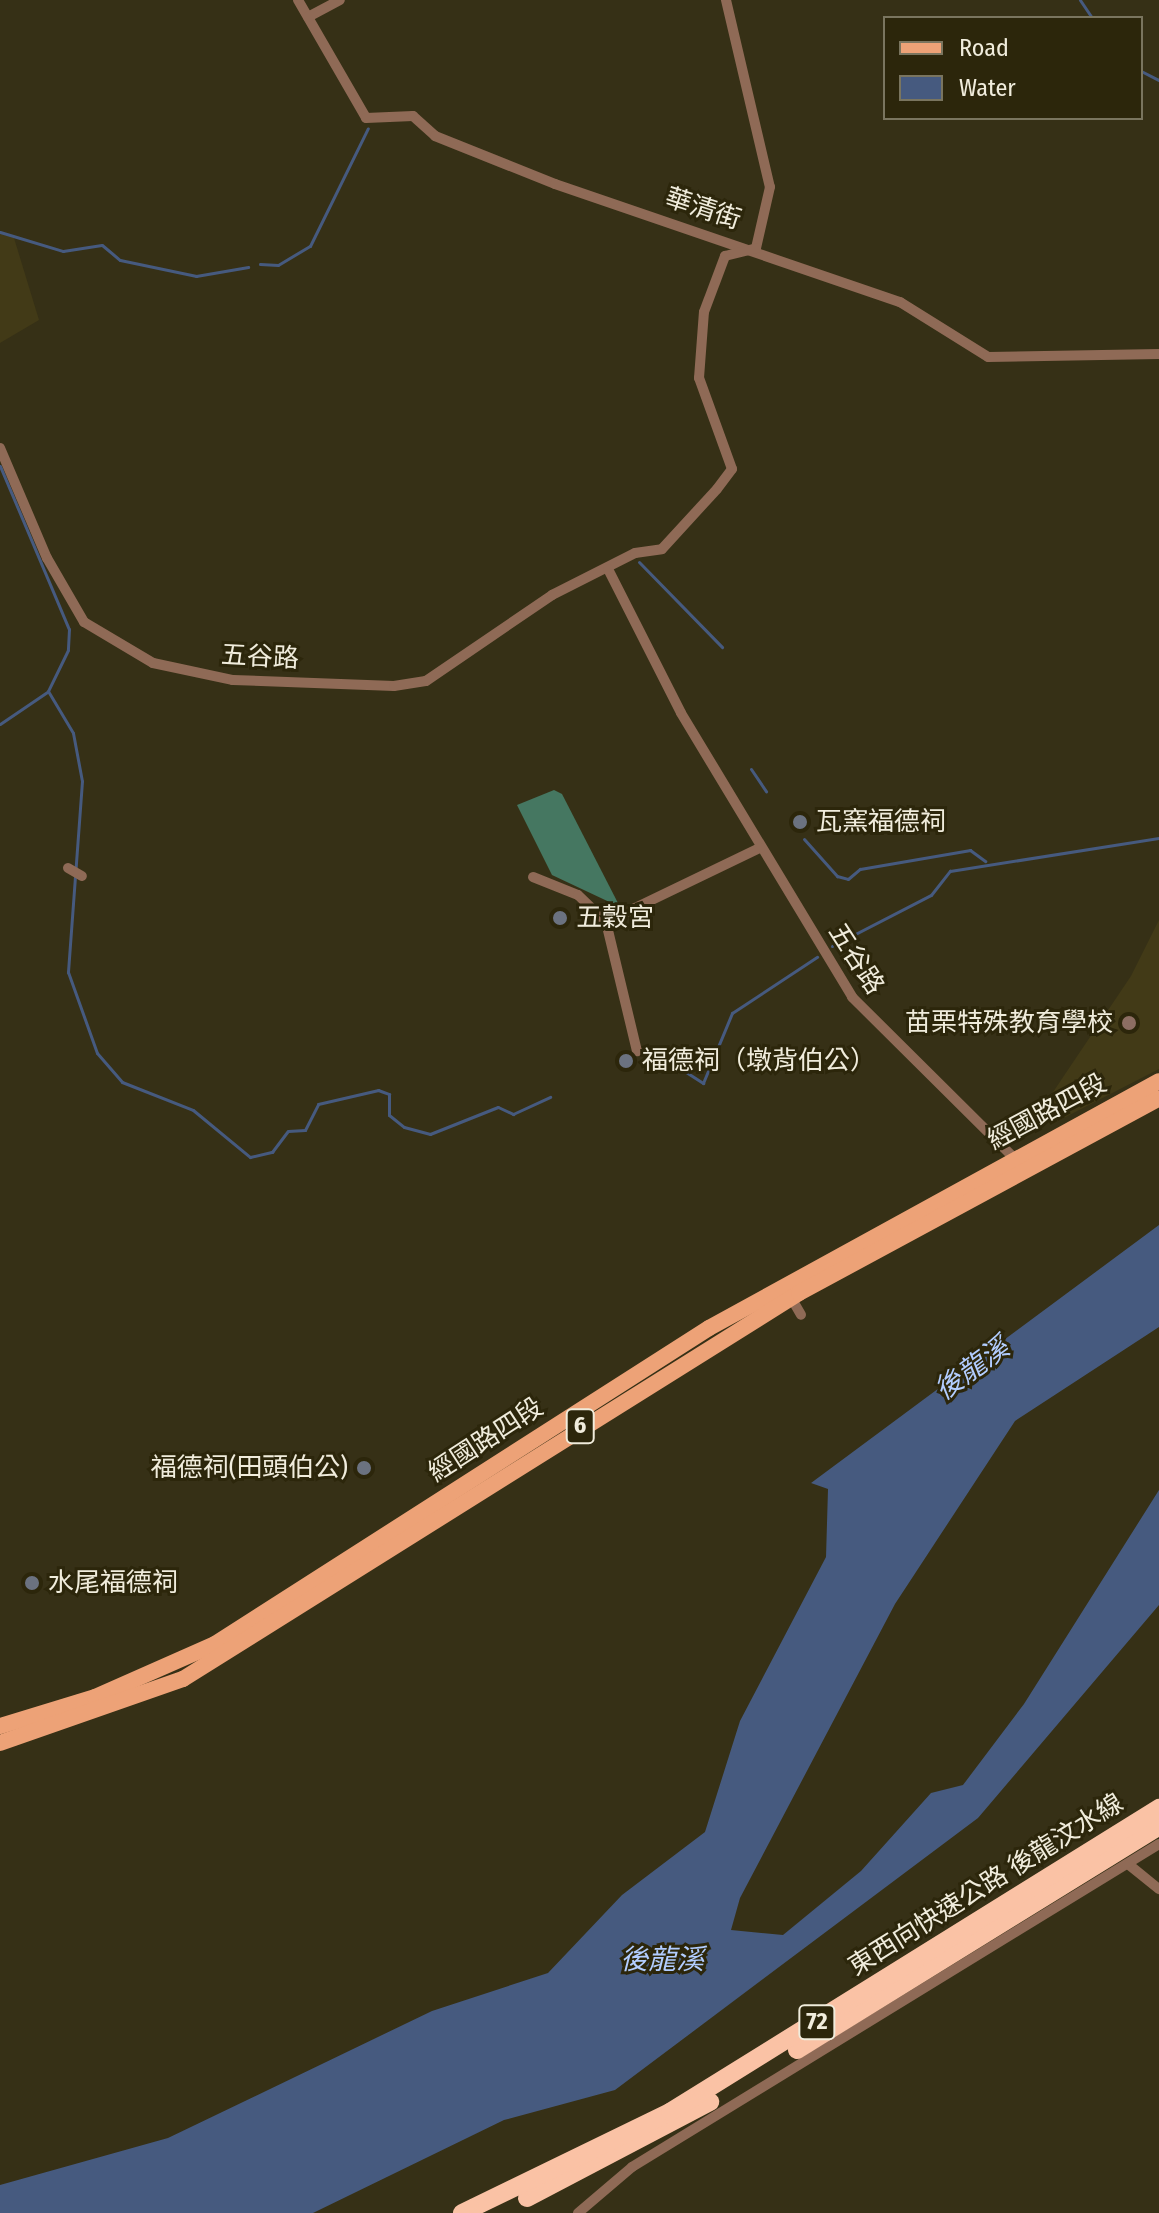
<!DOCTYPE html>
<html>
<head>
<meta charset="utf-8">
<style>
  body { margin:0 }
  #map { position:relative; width:1159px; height:2213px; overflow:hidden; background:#363016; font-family:"Fira Sans Condensed","Noto Sans TC",sans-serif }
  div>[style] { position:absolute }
  .built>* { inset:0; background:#423a17 }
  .forest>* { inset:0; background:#457761 }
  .water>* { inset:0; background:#465a7f }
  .stream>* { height:3px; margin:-1.5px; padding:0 1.5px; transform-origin:1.5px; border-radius:1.5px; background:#465a7f }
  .street>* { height:10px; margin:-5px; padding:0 5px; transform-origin:5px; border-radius:5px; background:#8f6a56 }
  .primary>* { height:16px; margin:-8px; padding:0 8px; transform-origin:8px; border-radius:8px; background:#eda277 }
  .highway>* { height:18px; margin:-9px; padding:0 9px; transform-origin:9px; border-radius:9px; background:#fac2a5 }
  .dots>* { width:22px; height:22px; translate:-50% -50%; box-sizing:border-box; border:4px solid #2c260b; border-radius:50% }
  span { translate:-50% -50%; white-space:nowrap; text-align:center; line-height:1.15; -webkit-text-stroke:6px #2c260b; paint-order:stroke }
  .shield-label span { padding:2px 6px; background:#2c260b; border:2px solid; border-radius:6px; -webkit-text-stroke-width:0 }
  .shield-label { font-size:24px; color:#f0ecdc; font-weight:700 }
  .street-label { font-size:26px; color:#f0ecdc }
  .poi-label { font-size:26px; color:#f0ecdc }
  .left { translate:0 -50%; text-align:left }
  .right { translate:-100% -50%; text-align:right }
  .water-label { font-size:28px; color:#b2cdff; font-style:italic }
  .legend { position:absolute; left:883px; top:16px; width:260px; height:104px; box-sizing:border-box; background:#2c260b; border:2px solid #7a755f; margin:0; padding:10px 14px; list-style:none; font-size:24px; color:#f0ecdc }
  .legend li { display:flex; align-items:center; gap:16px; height:40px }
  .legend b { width:40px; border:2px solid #7a755f }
</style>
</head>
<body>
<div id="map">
  <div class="built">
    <div style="clip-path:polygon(0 234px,14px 238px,39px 320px,0 343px)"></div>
    <div style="clip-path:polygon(1159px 920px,1159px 1069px,1050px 1125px,1043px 1107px,1131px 976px)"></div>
  </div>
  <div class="forest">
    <div style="clip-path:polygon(554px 790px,562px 794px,620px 907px,552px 875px,517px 805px)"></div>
  </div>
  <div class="water">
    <div style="clip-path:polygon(1159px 1225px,1159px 1327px,1015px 1421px,895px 1604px,740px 1898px,731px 1930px,783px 1935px,861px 1871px,931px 1793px,963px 1785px,1024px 1704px,1159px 1490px,1159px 1605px,978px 1818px,615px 2090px,504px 2120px,313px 2213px,0 2213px,0 2185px,168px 2138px,432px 2011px,548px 1973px,622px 1895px,705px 1832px,740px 1721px,826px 1557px,828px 1489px,811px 1483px)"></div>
  </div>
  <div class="stream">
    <div style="left:1080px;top:0;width:22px;rotate:56deg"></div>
    <div style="left:1141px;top:71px;width:20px;rotate:27deg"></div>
    <div style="left:0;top:232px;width:66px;rotate:16.8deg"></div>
    <div style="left:63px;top:251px;width:39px;rotate:-9deg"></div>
    <div style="left:102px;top:245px;width:23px;rotate:40deg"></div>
    <div style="left:120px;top:260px;width:78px;rotate:11.9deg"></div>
    <div style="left:196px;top:276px;width:53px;rotate:-9.8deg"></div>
    <div style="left:260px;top:264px;width:18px;rotate:3deg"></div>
    <div style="left:278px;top:265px;width:37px;rotate:-31deg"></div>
    <div style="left:310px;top:246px;width:131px;rotate:-63.8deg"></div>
    <div style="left:0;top:466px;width:177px;rotate:67.1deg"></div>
    <div style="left:69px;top:629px;width:21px;rotate:93deg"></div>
    <div style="left:68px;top:650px;width:46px;rotate:116deg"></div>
    <div style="left:48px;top:691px;width:49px;rotate:59.2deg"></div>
    <div style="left:73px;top:733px;width:49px;rotate:79.4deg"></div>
    <div style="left:82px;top:781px;width:192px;rotate:94.2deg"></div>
    <div style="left:68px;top:972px;width:86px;rotate:70.3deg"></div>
    <div style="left:97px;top:1053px;width:38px;rotate:49deg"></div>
    <div style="left:122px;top:1082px;width:76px;rotate:21.5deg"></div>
    <div style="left:193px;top:1110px;width:74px;rotate:39.5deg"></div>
    <div style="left:250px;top:1157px;width:23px;rotate:-13deg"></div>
    <div style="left:272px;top:1152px;width:26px;rotate:-53deg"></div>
    <div style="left:288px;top:1131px;width:17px;rotate:-3deg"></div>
    <div style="left:305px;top:1130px;width:29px;rotate:-63deg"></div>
    <div style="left:318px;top:1104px;width:62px;rotate:-13.1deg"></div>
    <div style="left:378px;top:1090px;width:12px;rotate:20deg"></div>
    <div style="left:389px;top:1094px;width:21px;rotate:90deg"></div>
    <div style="left:389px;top:1115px;width:19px;rotate:39deg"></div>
    <div style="left:404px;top:1127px;width:27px;rotate:15deg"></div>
    <div style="left:430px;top:1134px;width:73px;rotate:-21.7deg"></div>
    <div style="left:498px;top:1107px;width:17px;rotate:25deg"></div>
    <div style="left:513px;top:1114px;width:41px;rotate:-24.7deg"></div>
    <div style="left:639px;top:562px;width:119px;rotate:45.7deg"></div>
    <div style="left:0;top:724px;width:57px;rotate:-34.2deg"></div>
    <div style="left:751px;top:769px;width:27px;rotate:56deg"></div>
    <div style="left:804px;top:839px;width:50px;rotate:48.3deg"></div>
    <div style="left:837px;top:876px;width:11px;rotate:15deg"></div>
    <div style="left:848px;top:879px;width:16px;rotate:-40deg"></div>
    <div style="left:860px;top:869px;width:112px;rotate:-9.8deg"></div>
    <div style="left:970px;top:850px;width:19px;rotate:36deg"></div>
    <div style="left:832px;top:946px;width:111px;rotate:-27.3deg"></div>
    <div style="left:931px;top:895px;width:31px;rotate:-52deg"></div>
    <div style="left:950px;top:871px;width:212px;rotate:-9deg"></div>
    <div style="left:647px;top:1047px;width:67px;rotate:32.7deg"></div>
    <div style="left:703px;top:1083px;width:76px;rotate:-67.5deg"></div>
    <div style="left:732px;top:1013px;width:102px;rotate:-33.4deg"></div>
  </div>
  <div class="street">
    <div style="left:298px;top:0;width:136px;rotate:60deg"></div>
    <div style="left:366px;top:118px;width:47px;rotate:-2.4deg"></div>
    <div style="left:413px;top:116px;width:30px;rotate:42deg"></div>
    <div style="left:435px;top:136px;width:129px;rotate:21.8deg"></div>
    <div style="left:555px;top:184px;width:365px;rotate:18.9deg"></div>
    <div style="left:900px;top:302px;width:104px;rotate:32deg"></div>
    <div style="left:988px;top:357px;width:171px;rotate:-1deg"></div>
    <div style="left:726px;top:0;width:192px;rotate:76.8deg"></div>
    <div style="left:770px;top:187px;width:63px;rotate:102.9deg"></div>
    <div style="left:308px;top:17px;width:36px;rotate:-28deg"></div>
    <div style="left:0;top:448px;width:120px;rotate:66.9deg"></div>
    <div style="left:47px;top:558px;width:74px;rotate:60deg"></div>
    <div style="left:84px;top:622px;width:80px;rotate:30.7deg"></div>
    <div style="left:153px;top:663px;width:82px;rotate:12deg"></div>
    <div style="left:233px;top:680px;width:161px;rotate:2.1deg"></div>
    <div style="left:394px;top:686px;width:32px;rotate:-9deg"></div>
    <div style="left:426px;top:681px;width:153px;rotate:-34.3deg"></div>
    <div style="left:552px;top:595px;width:93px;rotate:-26.8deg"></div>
    <div style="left:635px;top:553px;width:27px;rotate:-8deg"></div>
    <div style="left:662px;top:549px;width:81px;rotate:-47.5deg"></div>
    <div style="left:717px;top:489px;width:25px;rotate:-53deg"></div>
    <div style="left:732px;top:469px;width:97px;rotate:-109.9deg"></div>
    <div style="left:699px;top:378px;width:66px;rotate:-85.7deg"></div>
    <div style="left:704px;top:312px;width:60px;rotate:-69.4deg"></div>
    <div style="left:725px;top:256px;width:32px;rotate:-14deg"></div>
    <div style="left:608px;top:569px;width:161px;rotate:63.1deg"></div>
    <div style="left:681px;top:713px;width:332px;rotate:58.9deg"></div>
    <div style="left:852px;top:997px;width:233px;rotate:44.8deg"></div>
    <div style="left:68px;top:868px;width:16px;rotate:30deg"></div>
    <div style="left:533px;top:877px;width:48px;rotate:21.8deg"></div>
    <div style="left:578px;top:895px;width:39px;rotate:44deg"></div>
    <div style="left:606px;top:922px;width:133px;rotate:76.5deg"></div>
    <div style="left:606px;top:922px;width:171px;rotate:-25.7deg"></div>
    <div style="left:789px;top:1294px;width:24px;rotate:60deg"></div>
    <div style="left:1128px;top:1864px;width:40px;rotate:39deg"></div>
    <div style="left:578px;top:2213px;width:71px;rotate:-40.4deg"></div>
    <div style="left:632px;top:2167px;width:618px;rotate:-31.5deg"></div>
  </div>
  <div class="primary">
    <div style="left:0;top:1726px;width:99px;rotate:-17deg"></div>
    <div style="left:95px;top:1697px;width:131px;rotate:-23.8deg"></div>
    <div style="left:215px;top:1644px;width:586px;rotate:-32.61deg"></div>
    <div style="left:709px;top:1328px;width:513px;rotate:-28.76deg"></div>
    <div style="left:0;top:1743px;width:194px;rotate:-19.3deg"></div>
    <div style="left:183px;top:1679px;width:727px;rotate:-32.07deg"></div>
    <div style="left:799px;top:1293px;width:409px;rotate:-28.4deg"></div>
  </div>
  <div class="highway">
    <div style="left:797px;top:2050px;width:426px;rotate:-31.7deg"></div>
    <div style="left:527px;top:2198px;width:207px;rotate:-27.7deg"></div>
    <div style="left:462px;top:2213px;width:231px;rotate:-25.9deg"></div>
    <div style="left:670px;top:2112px;width:576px;rotate:-31.87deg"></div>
  </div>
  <div class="dots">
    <div style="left:800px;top:822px;background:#6b7280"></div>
    <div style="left:560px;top:918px;background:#6b7280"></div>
    <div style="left:1129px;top:1023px;background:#8d6e63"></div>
    <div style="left:626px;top:1061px;background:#6b7280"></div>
    <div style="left:364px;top:1468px;background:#6b7280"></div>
    <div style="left:32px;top:1583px;background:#6b7280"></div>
  </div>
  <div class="shield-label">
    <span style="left:580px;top:1426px">6</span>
    <span style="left:817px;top:2022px">72</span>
  </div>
  <div class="street-label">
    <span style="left:703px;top:209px;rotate:18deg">華清街</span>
    <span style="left:260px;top:657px;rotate:3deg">五谷路</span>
    <span style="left:856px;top:959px;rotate:57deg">五谷路</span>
    <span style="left:1047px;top:1112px;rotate:-28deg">經國路四段</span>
    <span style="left:486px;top:1440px;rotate:-33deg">經國路四段</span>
    <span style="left:986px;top:1885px;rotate:-32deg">東西向快速公路 後龍汶水線</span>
  </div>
  <div class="poi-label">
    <span class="left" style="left:816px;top:822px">瓦窯福德祠</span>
    <span class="left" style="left:576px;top:918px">五穀宮</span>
    <span class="right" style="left:1113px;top:1023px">苗栗特殊教育學校</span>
    <span class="left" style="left:642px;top:1061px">福德祠（墩背伯公）</span>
    <span class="right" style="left:348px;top:1468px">福德祠(田頭伯公)</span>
    <span class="left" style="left:48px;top:1583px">水尾福德祠</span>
  </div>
  <div class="water-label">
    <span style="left:972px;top:1369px;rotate:-36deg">後龍溪</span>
    <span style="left:662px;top:1960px">後龍溪</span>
  </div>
  <ul class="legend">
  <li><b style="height:10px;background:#eda277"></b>Road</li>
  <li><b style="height:22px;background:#465a7f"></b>Water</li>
  </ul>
</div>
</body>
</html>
